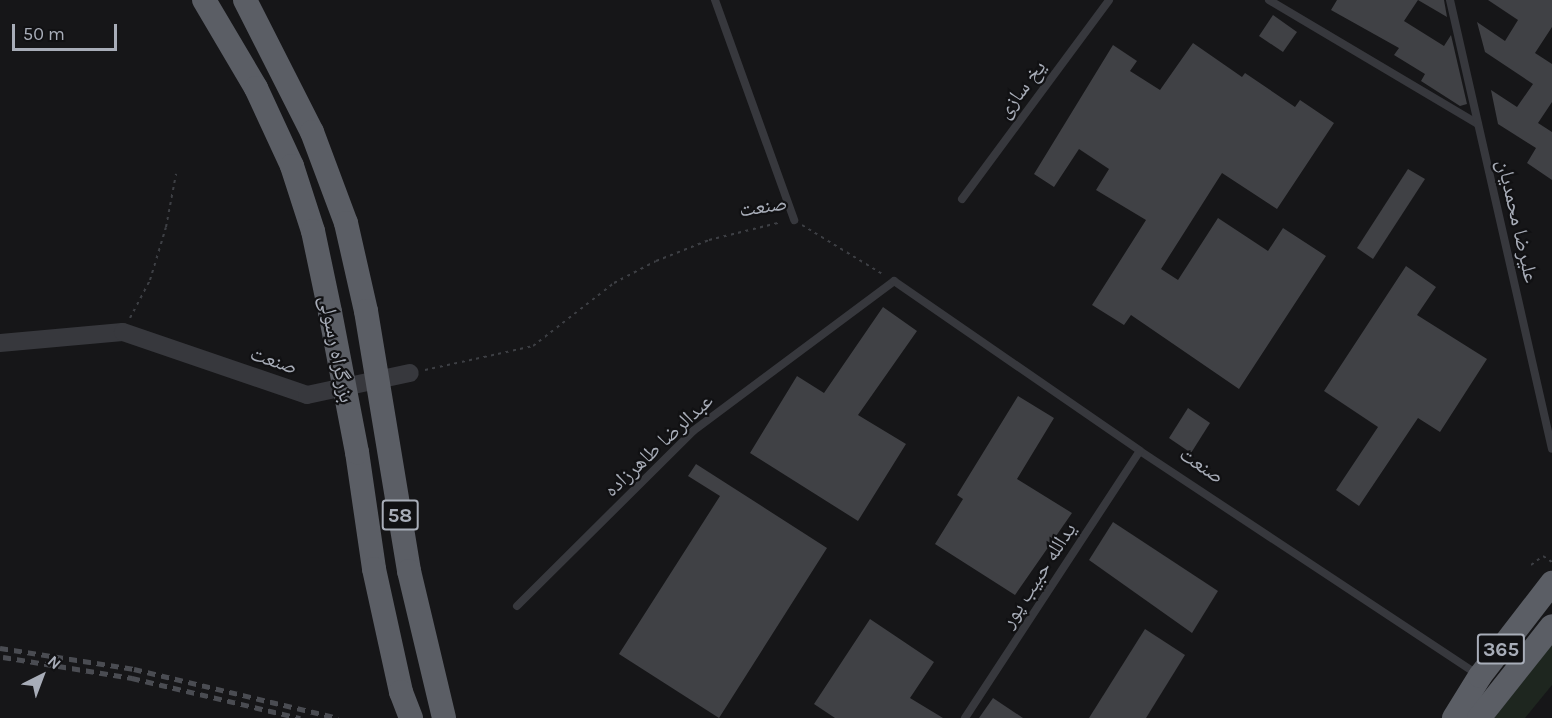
<!DOCTYPE html>
<html>
<head>
<meta charset="utf-8">
<style>
  body { margin:0 }
  #map { position:relative; width:1552px; height:718px; overflow:hidden; background:#161618; font-family:Karla,"Noto Naskh Arabic",sans-serif }
  div>[style] { position:absolute }
  .green>* { inset:0; background:#1e261f }
  .building>* { inset:0; background:#404145 }
  .path>* { height:2px; margin-top:-1px; transform-origin:0; background:repeating-linear-gradient(90deg,#3d3f44 0 3px,transparent 0 7.5px) }
  .service>* { height:8px; margin:-4px; padding:0 4px; transform-origin:4px; border-radius:4px; background:#37383d }
  .tertiary>* { height:18px; margin:-9px; padding:0 9px; transform-origin:9px; border-radius:9px; background:#37383d }
  .trunk>* { height:24px; margin:-12px; padding:0 12px; transform-origin:12px; border-radius:12px; background:#5b5e65 }
  .rail>* { height:4.5px; margin-top:-2.25px; transform-origin:0; background:repeating-linear-gradient(90deg,#4a4c52 0 8px,transparent 0 14px) }
  .trunk-bridge>* { height:24px; margin:-12px; padding:0 12px; transform-origin:12px; border-radius:12px; background:#5b5e65 }
  span { translate:-50% -50%; white-space:nowrap; text-align:center; line-height:1.15; -webkit-text-stroke:4.5px #111113; paint-order:stroke }
  .shield-label span { padding:2px 4px; background:#111113; border:2px solid; border-radius:4px; -webkit-text-stroke-width:0 }
  .shield-label { font-size:20px; color:#a8adb8; font-weight:700 }
  .street-label { font-size:21px; color:#a8adb8 }
  .north { position:absolute; left:12px; top:646px; width:60px; height:60px; -webkit-text-stroke:4px #111113; paint-order:stroke; rotate:42deg; font-size:16px; font-weight:700; line-height:24px; text-align:center; color:#a8adb8 }
  .north::after { content:''; display:block; margin:auto; width:21px; height:27px; background:#a8adb8; clip-path:polygon(50% 0,100% 100%,50% 72%,0 100%) }
  .scale { position:absolute; left:12px; top:24px; width:105px; height:27px; box-sizing:border-box; border:3px solid #a8adb8; border-top:0; padding-left:8px; font-size:18px; line-height:21px; white-space:nowrap; color:#a8adb8; -webkit-text-stroke:4px #111113; paint-order:stroke }
</style>
</head>
<body>
<div id="map">
  <div class="green">
    <div style="clip-path:polygon(1552px 644px,1552px 685px,1525px 718px,1494px 718px)"></div>
  </div>
  <div class="building">
    <div style="clip-path:polygon(1337px 0,1418px 0,1404px 21px,1444px 46px,1451px 35px,1467px 104px,1460px 106px,1421px 81px,1425px 74px,1394px 55px,1399px 48px,1331px 10px)"></div>
    <div style="clip-path:polygon(1418px 0,1444px 0,1447px 17px)"></div>
    <div style="clip-path:polygon(1488px 0,1552px 0,1552px 27px,1535px 53px,1552px 64px,1552px 102px,1538px 123px,1552px 132px,1552px 180px,1527px 163px,1536px 148px,1498px 124px,1491px 90px,1517px 107px,1533px 84px,1485px 52px,1477px 22px,1505px 41px,1518px 20px)"></div>
    <div style="clip-path:polygon(1273px 15px,1297px 32px,1283px 52px,1259px 36px)"></div>
    <div style="clip-path:polygon(1193px 43px,1242px 77px,1245px 73px,1295px 107px,1300px 100px,1334px 123px,1277px 209px,1222px 173px,1161px 269px,1178px 280px,1218px 218px,1268px 251px,1283px 228px,1326px 256px,1239px 389px,1131px 315px,1124px 325px,1092px 305px,1146px 220px,1096px 190px,1109px 169px,1079px 149px,1054px 187px,1034px 174px,1113px 45px,1137px 61px,1130px 71px,1160px 90px)"></div>
    <div style="clip-path:polygon(1408px 169px,1425px 179px,1373px 259px,1357px 248px)"></div>
    <div style="clip-path:polygon(1406px 266px,1436px 287px,1417px 315px,1487px 359px,1440px 432px,1418px 418px,1359px 506px,1336px 490px,1378px 427px,1324px 391px)"></div>
    <div style="clip-path:polygon(883px 307px,917px 331px,858px 415px,906px 444px,858px 521px,750px 453px,797px 376px,824px 393px)"></div>
    <div style="clip-path:polygon(1018px 396px,1054px 418px,1017px 479px,1072px 513px,1015px 595px,935px 544px,963px 499px,957px 495px)"></div>
    <div style="clip-path:polygon(1188px 408px,1210px 423px,1191px 453px,1169px 438px)"></div>
    <div style="clip-path:polygon(696px 464px,827px 548px,719px 718px,619px 654px,720px 496px,688px 476px)"></div>
    <div style="clip-path:polygon(1113px 522px,1218px 591px,1192px 633px,1089px 560px)"></div>
    <div style="clip-path:polygon(870px 619px,934px 662px,910px 698px,943px 718px,835px 718px,814px 704px)"></div>
    <div style="clip-path:polygon(1145px 629px,1185px 655px,1146px 718px,1089px 718px)"></div>
    <div style="clip-path:polygon(993px 698px,1023px 718px,979px 718px)"></div>
  </div>
  <div class="path">
    <div style="left:802px;top:225px;width:96px;rotate:31.4deg"></div>
    <div style="left:130px;top:318px;width:43px;rotate:-62.2deg"></div>
    <div style="left:150px;top:280px;width:55px;rotate:-73.2deg"></div>
    <div style="left:166px;top:227px;width:54px;rotate:-79.3deg"></div>
    <div style="left:425px;top:370px;width:111px;rotate:-12.5deg"></div>
    <div style="left:533px;top:346px;width:103px;rotate:-37.9deg"></div>
    <div style="left:614px;top:283px;width:47px;rotate:-27.6deg"></div>
    <div style="left:656px;top:261px;width:57px;rotate:-21.6deg"></div>
    <div style="left:709px;top:240px;width:75px;rotate:-13.9deg"></div>
    <div style="left:1531px;top:565px;width:15px;rotate:-37deg"></div>
    <div style="left:1543px;top:556px;width:11px;rotate:34deg"></div>
  </div>
  <div class="service">
    <div style="left:715px;top:0;width:234px;rotate:70.2deg"></div>
    <div style="left:1269px;top:0;width:243px;rotate:30.7deg"></div>
    <div style="left:1450px;top:0;width:460px;rotate:77.2deg"></div>
    <div style="left:962px;top:199px;width:247px;rotate:-53.5deg"></div>
    <div style="left:517px;top:606px;width:248px;rotate:-44.8deg"></div>
    <div style="left:693px;top:431px;width:251px;rotate:-36.7deg"></div>
    <div style="left:894px;top:281px;width:299px;rotate:34.6deg"></div>
    <div style="left:1140px;top:451px;width:404px;rotate:33.5deg"></div>
    <div style="left:965px;top:718px;width:319px;rotate:-56.8deg"></div>
  </div>
  <div class="tertiary">
    <div style="left:0;top:343px;width:123px;rotate:-5.1deg"></div>
    <div style="left:123px;top:332px;width:194px;rotate:18.9deg"></div>
    <div style="left:307px;top:395px;width:105px;rotate:-12.1deg"></div>
  </div>
  <div class="trunk">
    <div style="left:204px;top:0;width:102px;rotate:59.4deg"></div>
    <div style="left:256px;top:88px;width:86px;rotate:65.2deg"></div>
    <div style="left:292px;top:166px;width:68px;rotate:72.1deg"></div>
    <div style="left:313px;top:231px;width:83px;rotate:78.1deg"></div>
    <div style="left:245px;top:0;width:148px;rotate:63.1deg"></div>
    <div style="left:312px;top:132px;width:97px;rotate:69.5deg"></div>
    <div style="left:346px;top:223px;width:90px;rotate:77.2deg"></div>
    <div style="left:357px;top:452px;width:118px;rotate:81.7deg"></div>
    <div style="left:374px;top:569px;width:126px;rotate:77.6deg"></div>
    <div style="left:401px;top:692px;width:28px;rotate:69deg"></div>
    <div style="left:1454px;top:718px;width:49px;rotate:-58.2deg"></div>
    <div style="left:1480px;top:676px;width:118px;rotate:-52.3deg"></div>
    <div style="left:1479px;top:718px;width:117px;rotate:-51.6deg"></div>
  </div>
  <div class="rail">
    <div style="left:0;top:648px;width:136px;rotate:8.9deg"></div>
    <div style="left:134px;top:669px;width:210px;rotate:13.5deg"></div>
    <div style="left:3px;top:657px;width:131px;rotate:9.2deg"></div>
    <div style="left:132px;top:678px;width:173px;rotate:13.4deg"></div>
  </div>
  <div class="trunk-bridge">
    <div style="left:366px;top:311px;width:264px;rotate:80.6deg"></div>
    <div style="left:409px;top:571px;width:151px;rotate:76.6deg"></div>
    <div style="left:330px;top:312px;width:143px;rotate:79.1deg"></div>
  </div>
  <div class="shield-label">
    <span style="left:400px;top:515px">58</span>
    <span style="left:1501px;top:649px">365</span>
  </div>
  <div class="street-label">
    <span style="left:1021px;top:89px;rotate:-53deg">یخ سازی</span>
    <span style="left:763px;top:206px;rotate:-9deg">صنعت</span>
    <span style="left:1518px;top:221px;rotate:77deg">علیرضا محمدیان</span>
    <span style="left:337px;top:349px;rotate:79deg">بزرگراه رسولی</span>
    <span style="left:274px;top:360px;rotate:19deg">صنعت</span>
    <span style="left:658px;top:445px;rotate:-43deg">عبدالرضا طاهرزاده</span>
    <span style="left:1202px;top:465px;rotate:34deg">صنعت</span>
    <span style="left:1038px;top:575px;rotate:-57deg">یدالله حبیب پور</span>
  </div>
  <div class="north">N</div>
  <div class="scale">50 m</div>
</div>
</body>
</html>
